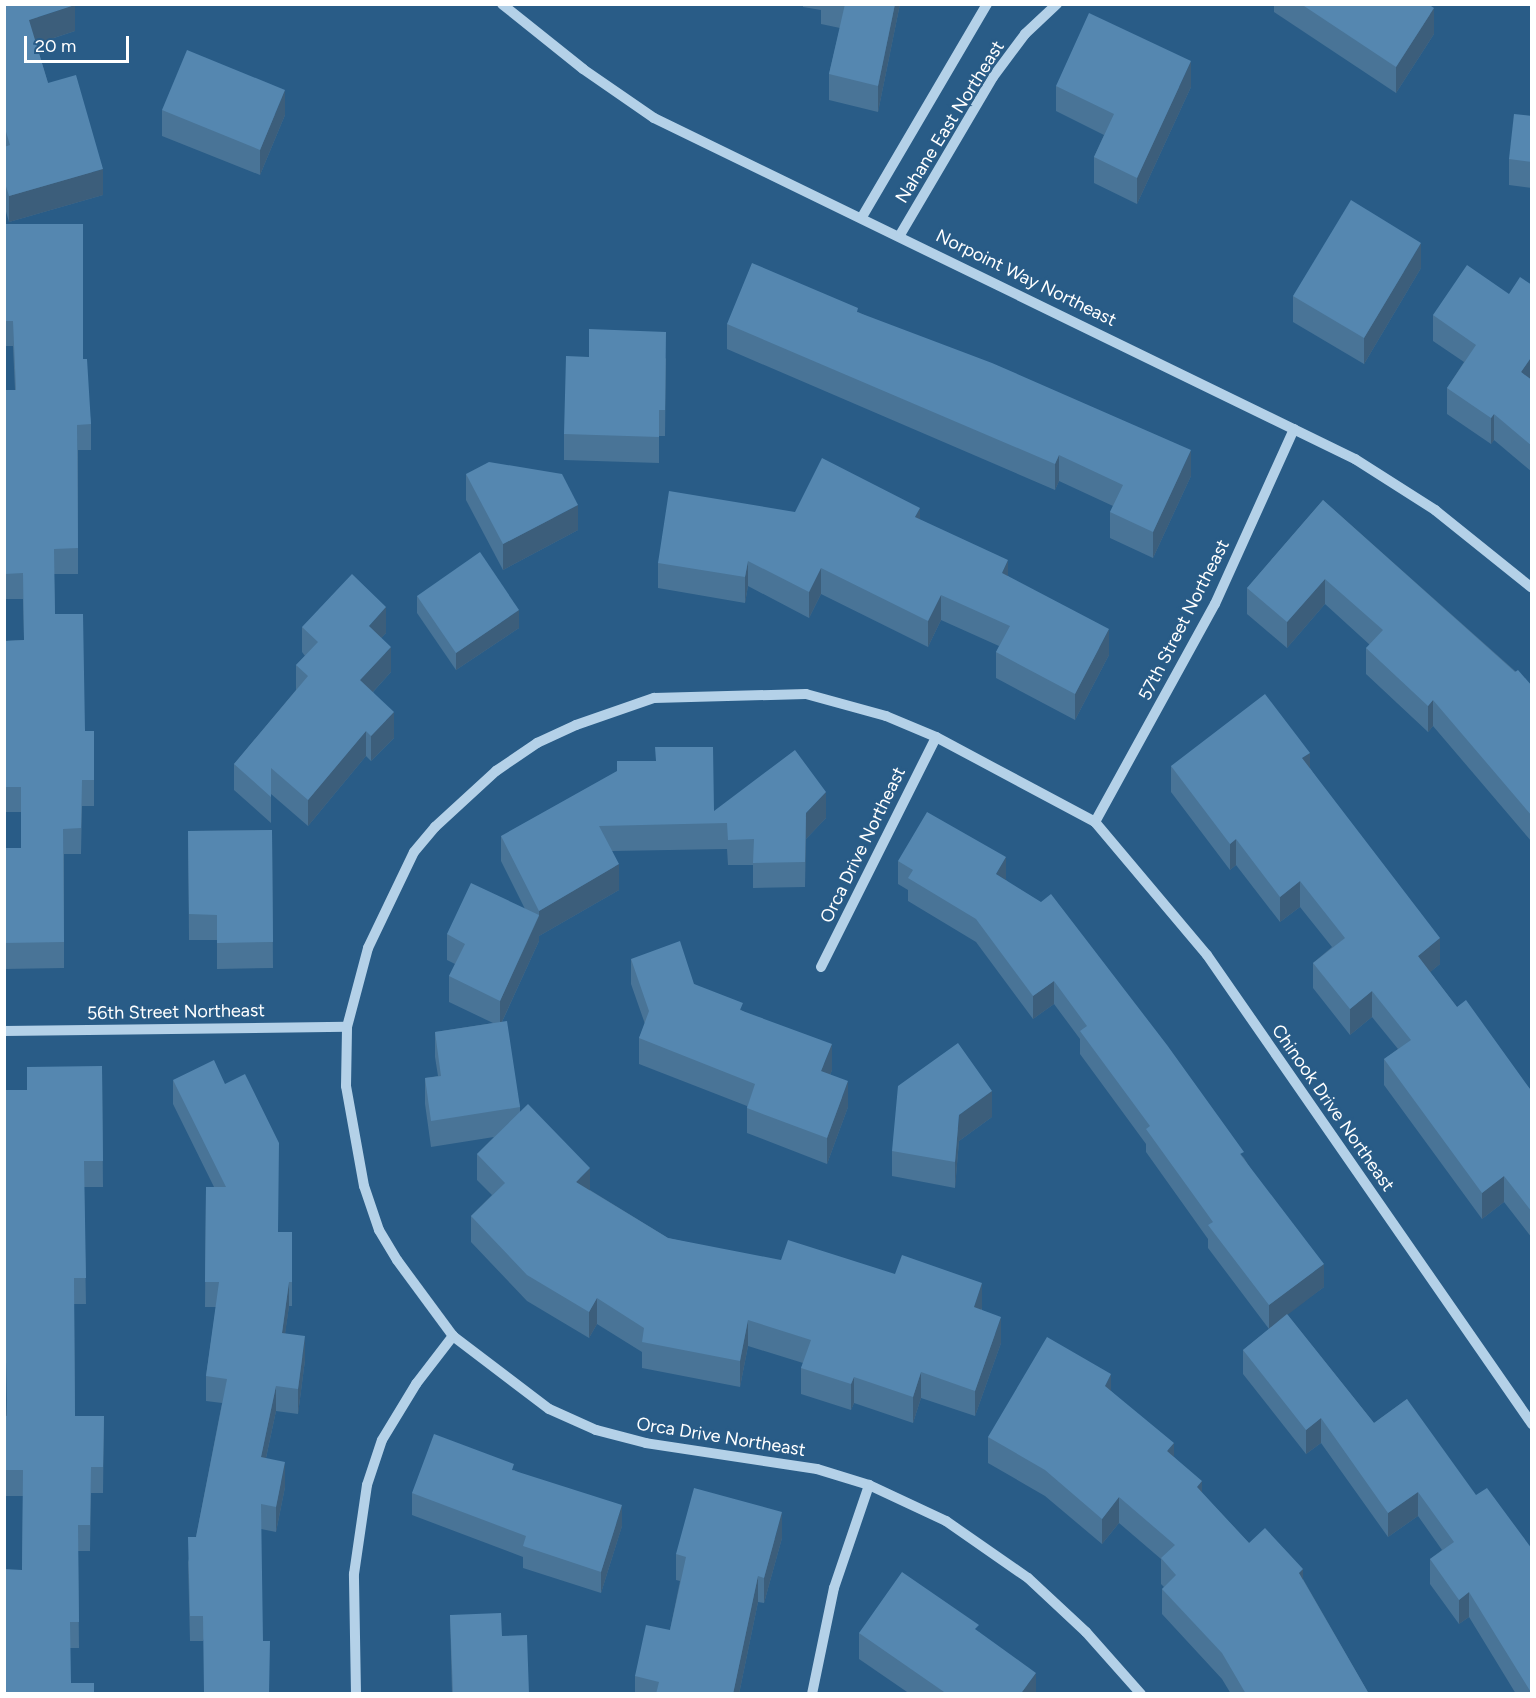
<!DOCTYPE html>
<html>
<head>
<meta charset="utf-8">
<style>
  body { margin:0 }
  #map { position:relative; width:1536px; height:1698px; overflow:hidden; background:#295c87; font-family:Figtree,sans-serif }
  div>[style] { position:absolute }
  .minor>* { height:10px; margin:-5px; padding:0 5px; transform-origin:5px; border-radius:5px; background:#b4d1e8 }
  .wall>* { inset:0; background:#497497 }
  .shaded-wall>* { inset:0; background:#3c5e7b }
  .building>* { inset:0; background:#5587b0 }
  span { translate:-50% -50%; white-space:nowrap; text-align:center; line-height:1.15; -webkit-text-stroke:5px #295c87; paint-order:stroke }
  .street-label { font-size:18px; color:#fff }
  .frame { position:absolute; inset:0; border:6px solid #fff; pointer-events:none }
  .scale { position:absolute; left:24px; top:36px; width:105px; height:27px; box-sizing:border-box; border:3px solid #fff; border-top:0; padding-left:8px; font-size:18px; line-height:21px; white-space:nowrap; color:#fff; -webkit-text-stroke:4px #295c87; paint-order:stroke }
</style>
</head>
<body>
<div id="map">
  <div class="minor">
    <div style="left:502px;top:4px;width:104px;rotate:38.7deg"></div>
    <div style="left:583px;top:69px;width:86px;rotate:34.6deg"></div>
    <div style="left:654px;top:118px;width:780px;rotate:25.94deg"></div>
    <div style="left:1355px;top:459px;width:95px;rotate:32.5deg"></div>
    <div style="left:1435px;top:510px;width:124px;rotate:38.8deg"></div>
    <div style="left:862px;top:217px;width:247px;rotate:-59.6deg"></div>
    <div style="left:900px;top:235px;width:183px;rotate:-59.5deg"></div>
    <div style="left:993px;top:77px;width:54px;rotate:-53.3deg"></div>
    <div style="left:1025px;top:34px;width:44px;rotate:-43.2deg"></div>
    <div style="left:1095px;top:822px;width:249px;rotate:-61.2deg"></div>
    <div style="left:1215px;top:604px;width:192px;rotate:-65.7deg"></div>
    <div style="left:821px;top:967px;width:257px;rotate:-63.4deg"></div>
    <div style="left:4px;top:1031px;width:343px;rotate:-0.7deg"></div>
    <div style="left:356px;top:1694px;width:120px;rotate:-91deg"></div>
    <div style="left:354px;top:1574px;width:90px;rotate:-81.7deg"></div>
    <div style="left:367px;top:1485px;width:47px;rotate:-71.6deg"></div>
    <div style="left:382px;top:1440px;width:66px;rotate:-58.7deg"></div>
    <div style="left:416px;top:1384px;width:61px;rotate:-52.4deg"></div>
    <div style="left:812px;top:1694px;width:108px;rotate:-78.3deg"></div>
    <div style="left:834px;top:1588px;width:109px;rotate:-71.2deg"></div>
    <div style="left:1141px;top:1694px;width:83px;rotate:-131.6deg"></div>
    <div style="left:1086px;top:1632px;width:79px;rotate:-137deg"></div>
    <div style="left:1028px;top:1578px;width:100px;rotate:-145.2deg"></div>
    <div style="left:946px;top:1521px;width:85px;rotate:-154.9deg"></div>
    <div style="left:869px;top:1485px;width:54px;rotate:-162.9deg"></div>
    <div style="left:817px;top:1469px;width:173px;rotate:-171.4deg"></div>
    <div style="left:646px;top:1443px;width:52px;rotate:-165.4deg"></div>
    <div style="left:596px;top:1430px;width:51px;rotate:-155.9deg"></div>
    <div style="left:549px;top:1409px;width:121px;rotate:-142.8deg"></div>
    <div style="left:453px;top:1336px;width:94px;rotate:-126.4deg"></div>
    <div style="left:397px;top:1260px;width:35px;rotate:-121deg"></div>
    <div style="left:379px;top:1230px;width:46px;rotate:-108.8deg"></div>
    <div style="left:364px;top:1186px;width:102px;rotate:-100.2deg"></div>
    <div style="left:346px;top:1086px;width:59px;rotate:-89deg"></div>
    <div style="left:347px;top:1027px;width:82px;rotate:-75.1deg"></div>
    <div style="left:368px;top:948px;width:106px;rotate:-64.4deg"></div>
    <div style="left:414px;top:852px;width:33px;rotate:-50deg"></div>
    <div style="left:435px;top:827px;width:83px;rotate:-42.6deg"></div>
    <div style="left:496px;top:771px;width:50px;rotate:-34.3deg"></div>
    <div style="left:537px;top:743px;width:43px;rotate:-24.8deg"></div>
    <div style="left:576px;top:725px;width:83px;rotate:-19.1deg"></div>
    <div style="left:654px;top:698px;width:152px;rotate:-1.5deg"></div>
    <div style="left:806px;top:694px;width:83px;rotate:15.4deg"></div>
    <div style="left:886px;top:716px;width:54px;rotate:22.8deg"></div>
    <div style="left:936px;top:737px;width:180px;rotate:28.1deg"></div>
    <div style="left:1095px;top:822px;width:174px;rotate:49.9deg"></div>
    <div style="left:1207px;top:955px;width:571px;rotate:55.28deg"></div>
  </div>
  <div class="wall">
    <div style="clip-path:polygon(4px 4px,75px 31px,36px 44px,48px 83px,103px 195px,9px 222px,4px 205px)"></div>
    <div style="clip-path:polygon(803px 4px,900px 4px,878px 112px,829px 100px,829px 74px,840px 28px,821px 24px,821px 10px,803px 7px)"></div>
    <div style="clip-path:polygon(1274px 4px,1428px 4px,1434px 34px,1396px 93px,1274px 12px)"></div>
    <div style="clip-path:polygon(1056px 86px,1191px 87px,1137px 204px,1094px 183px,1094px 157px,1104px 135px,1056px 111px)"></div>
    <div style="clip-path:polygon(162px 110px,285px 115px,260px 175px,162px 136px)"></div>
    <div style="clip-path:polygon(1532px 116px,1532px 188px,1509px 185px,1509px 159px)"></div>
    <div style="clip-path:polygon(4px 224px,83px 359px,91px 424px,91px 450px,78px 450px,78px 574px,54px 574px,55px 614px,85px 731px,94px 731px,94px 806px,82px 806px,81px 854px,64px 854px,64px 968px,4px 969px,4px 848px,21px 848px,21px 812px,4px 812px,4px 641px,24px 640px,23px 599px,5px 599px,4px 390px,15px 390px,13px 346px,4px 346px)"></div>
    <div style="clip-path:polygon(1421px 268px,1364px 364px,1293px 322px,1293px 296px)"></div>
    <div style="clip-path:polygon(1532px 285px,1532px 472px,1494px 440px,1491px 444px,1447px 414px,1447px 388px,1464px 362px,1433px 341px,1433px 315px,1509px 294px)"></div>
    <div style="clip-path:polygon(858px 312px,1191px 476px,1153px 558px,1110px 538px,1110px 512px,1113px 506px,1059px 481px,1055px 490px,727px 349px,727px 324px)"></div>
    <div style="clip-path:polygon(666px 358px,665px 436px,659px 436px,659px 463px,564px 460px,564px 434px)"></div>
    <div style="clip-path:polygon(466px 474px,578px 530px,503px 570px,466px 500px)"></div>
    <div style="clip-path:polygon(1323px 500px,1532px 686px,1532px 842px,1433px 726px,1428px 732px,1366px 674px,1366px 648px,1370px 645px,1325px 604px,1287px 648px,1247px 614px,1247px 588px)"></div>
    <div style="clip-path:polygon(795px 512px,920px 520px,1008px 576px,1109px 655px,1075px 720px,996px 678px,996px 652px,999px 646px,941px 620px,928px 647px,821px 594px,809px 618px,748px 586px,745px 603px,658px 588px,658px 563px)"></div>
    <div style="clip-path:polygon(417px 596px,519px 628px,456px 670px,417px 613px)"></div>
    <div style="clip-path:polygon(302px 627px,386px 633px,381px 638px,391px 672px,373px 692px,394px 738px,371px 761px,366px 756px,308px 826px,271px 794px,271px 823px,234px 790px,234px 764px,296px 690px,296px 665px,305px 656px,302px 652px)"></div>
    <div style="clip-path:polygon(1171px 766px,1310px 768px,1440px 964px,1430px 972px,1457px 1007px,1530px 1089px,1532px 1088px,1532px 1238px,1504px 1202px,1482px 1219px,1384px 1085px,1384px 1059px,1398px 1049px,1372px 1017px,1350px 1035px,1313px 988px,1313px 963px,1332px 947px,1300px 907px,1280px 922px,1236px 865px,1230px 870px,1171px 792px)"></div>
    <div style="clip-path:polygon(714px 811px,826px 818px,806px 839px,805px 887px,753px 888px,753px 865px,728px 865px,727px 849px,612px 851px,619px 890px,539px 936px,539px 941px,502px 1022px,520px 1107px,520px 1112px,590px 1190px,668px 1238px,982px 1308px,982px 1310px,1001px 1343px,975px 1416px,921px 1398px,913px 1423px,854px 1403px,851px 1410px,801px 1394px,801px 1368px,803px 1363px,748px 1346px,740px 1387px,642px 1368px,642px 1352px,597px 1324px,589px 1338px,527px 1301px,471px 1242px,471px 1216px,492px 1195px,477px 1180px,477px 1154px,494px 1137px,431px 1147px,425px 1104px,425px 1078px,438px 1076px,435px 1057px,435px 1032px,493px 1023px,449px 1002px,449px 976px,455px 964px,447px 960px,447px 934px,525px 909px,501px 861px,501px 836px)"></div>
    <div style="clip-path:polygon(272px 830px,273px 968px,217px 969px,217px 940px,189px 940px,188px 831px)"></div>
    <div style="clip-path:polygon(898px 861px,1006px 880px,1244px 1158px,1324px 1287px,1287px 1314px,1374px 1423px,1407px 1399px,1532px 1694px,1516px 1694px,1469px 1617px,1459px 1624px,1430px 1584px,1430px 1559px,1442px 1550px,1418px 1516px,1388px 1537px,1321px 1443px,1306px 1454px,1243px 1374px,1243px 1350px,1269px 1329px,1208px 1248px,1208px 1239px,1146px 1152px,1146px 1144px,1080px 1054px,1080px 1039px,1054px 1004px,1033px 1019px,976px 942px,908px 901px,908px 890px,898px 884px)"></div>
    <div style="clip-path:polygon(631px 959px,694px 984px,743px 1011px,832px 1070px,830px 1075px,848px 1107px,827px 1164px,747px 1133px,747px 1106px,639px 1064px,639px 1038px,645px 1024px,631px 984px)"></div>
    <div style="clip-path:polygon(102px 1066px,103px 1187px,84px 1187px,86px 1304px,74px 1304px,75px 1416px,104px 1416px,103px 1493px,91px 1493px,90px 1551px,78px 1551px,79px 1648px,70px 1648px,4px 1694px,22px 1570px,23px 1496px,4px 1496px,4px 1416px,6px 1416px,27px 1090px)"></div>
    <div style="clip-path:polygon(173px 1080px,278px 1232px,292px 1232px,292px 1306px,289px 1306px,285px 1333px,305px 1360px,298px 1414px,276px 1411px,266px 1458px,285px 1487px,276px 1532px,261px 1529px,203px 1641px,190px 1641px,188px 1562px,196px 1537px,222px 1403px,206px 1401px,206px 1376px,216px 1307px,205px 1307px,206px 1187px,214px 1187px,173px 1104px)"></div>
    <div style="clip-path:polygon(992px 1117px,959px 1141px,955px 1188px,892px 1176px,892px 1151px)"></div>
    <div style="clip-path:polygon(1532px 1240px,1532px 1269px,1530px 1267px,1530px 1241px)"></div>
    <div style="clip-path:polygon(1111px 1391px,1174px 1457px,1202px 1493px,1249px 1543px,1303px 1579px,1369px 1694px,1231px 1694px,1222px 1679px,1162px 1614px,1162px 1589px,1164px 1587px,1161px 1584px,1161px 1559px,1119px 1523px,1102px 1544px,1045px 1496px,988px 1463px,988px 1437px)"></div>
    <div style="clip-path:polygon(514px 1470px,622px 1526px,601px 1593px,523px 1568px,523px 1557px,412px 1515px,412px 1493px)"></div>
    <div style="clip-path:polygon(782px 1538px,764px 1603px,758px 1602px,739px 1694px,635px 1694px,635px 1676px,670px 1630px,680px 1581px,676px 1580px,676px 1554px)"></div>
    <div style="clip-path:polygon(450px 1615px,502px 1636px,529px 1694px,452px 1694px)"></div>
    <div style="clip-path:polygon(979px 1632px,1036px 1694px,910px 1694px,859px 1659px,859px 1633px)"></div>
  </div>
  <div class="shaded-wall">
    <div style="clip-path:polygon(895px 4px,900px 4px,878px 112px,878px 86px)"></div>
    <div style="clip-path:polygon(75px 5px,75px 31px,29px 46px,29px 20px)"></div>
    <div style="clip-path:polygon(1434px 8px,1434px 34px,1396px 93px,1396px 67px)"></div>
    <div style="clip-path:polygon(1191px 61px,1191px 87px,1137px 204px,1137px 178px)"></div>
    <div style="clip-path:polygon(285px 90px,285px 115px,260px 175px,260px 150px)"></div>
    <div style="clip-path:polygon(103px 169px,103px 195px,9px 222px,9px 196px)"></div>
    <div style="clip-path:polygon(1421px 243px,1421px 268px,1364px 364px,1364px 338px)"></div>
    <div style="clip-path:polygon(1532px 356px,1532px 382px,1521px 372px)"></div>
    <div style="clip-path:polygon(1494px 414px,1494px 440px,1491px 444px,1491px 418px)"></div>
    <div style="clip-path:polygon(1191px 450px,1191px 476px,1153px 558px,1153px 532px)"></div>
    <div style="clip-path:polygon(1059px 455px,1059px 481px,1055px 490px,1055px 464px)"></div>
    <div style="clip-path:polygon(578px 505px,578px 530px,503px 570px,503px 544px)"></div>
    <div style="clip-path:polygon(920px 508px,920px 534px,915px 517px)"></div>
    <div style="clip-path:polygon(1008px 560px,1008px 586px,1002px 573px)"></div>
    <div style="clip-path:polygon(748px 561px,748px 586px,745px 603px,745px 577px)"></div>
    <div style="clip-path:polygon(821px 568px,821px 594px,809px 618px,809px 592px)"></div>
    <div style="clip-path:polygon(1325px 579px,1325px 604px,1287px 648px,1287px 622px)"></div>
    <div style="clip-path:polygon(941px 595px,941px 620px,928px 647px,928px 621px)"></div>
    <div style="clip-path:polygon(386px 607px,386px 633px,369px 651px,369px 626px)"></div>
    <div style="clip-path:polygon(519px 610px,519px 628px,456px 670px,456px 653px)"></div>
    <div style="clip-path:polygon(1109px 629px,1109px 655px,1075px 720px,1075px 694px)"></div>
    <div style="clip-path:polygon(391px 647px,391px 672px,360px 706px,360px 680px)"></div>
    <div style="clip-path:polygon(1433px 700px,1433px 726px,1428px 732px,1428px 706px)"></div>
    <div style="clip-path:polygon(394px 712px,394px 738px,371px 761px,371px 736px)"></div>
    <div style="clip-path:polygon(366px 731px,366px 756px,308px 826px,308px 800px)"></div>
    <div style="clip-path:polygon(1310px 753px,1310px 778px,1302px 758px)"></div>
    <div style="clip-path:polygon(826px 792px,826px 818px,806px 839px,805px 887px,806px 813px)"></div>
    <div style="clip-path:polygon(1236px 839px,1236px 865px,1230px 870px,1230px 844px)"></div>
    <div style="clip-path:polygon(1006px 857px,1006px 880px,996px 874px)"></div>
    <div style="clip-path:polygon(619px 864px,619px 890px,539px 936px,539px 941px,500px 1026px,500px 1001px,539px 916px,539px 911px)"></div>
    <div style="clip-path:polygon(1300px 881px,1300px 907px,1280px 922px,1280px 897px)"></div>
    <div style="clip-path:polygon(1440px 938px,1440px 964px,1418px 982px,1418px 956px)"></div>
    <div style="clip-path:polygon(1054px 981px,1054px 1004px,1033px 1019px,1033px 996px)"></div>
    <div style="clip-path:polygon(1372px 991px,1372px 1017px,1350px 1035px,1350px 1009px)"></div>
    <div style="clip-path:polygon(832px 1044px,832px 1070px,821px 1097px,821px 1071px)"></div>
    <div style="clip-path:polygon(848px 1081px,848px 1107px,827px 1164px,827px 1138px)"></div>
    <div style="clip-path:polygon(992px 1091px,992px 1117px,959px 1141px,955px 1188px,955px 1162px,959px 1115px)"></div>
    <div style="clip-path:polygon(590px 1168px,590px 1194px,576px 1182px)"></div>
    <div style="clip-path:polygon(1504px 1176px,1504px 1202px,1482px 1219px,1482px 1193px)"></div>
    <div style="clip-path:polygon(1324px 1264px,1324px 1287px,1269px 1329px,1269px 1305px)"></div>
    <div style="clip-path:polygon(289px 1282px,289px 1306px,282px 1357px,282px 1333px)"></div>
    <div style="clip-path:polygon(982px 1283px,982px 1308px,974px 1333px,974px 1307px)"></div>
    <div style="clip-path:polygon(597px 1298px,597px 1324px,589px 1338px,589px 1312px)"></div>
    <div style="clip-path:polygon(1001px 1317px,1001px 1343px,975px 1416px,975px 1391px)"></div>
    <div style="clip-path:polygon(748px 1320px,748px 1346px,740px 1387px,740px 1361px)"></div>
    <div style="clip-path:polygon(305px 1336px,305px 1360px,298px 1414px,298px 1389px)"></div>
    <div style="clip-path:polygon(921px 1372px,921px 1398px,913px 1423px,913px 1397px)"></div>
    <div style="clip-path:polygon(1111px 1374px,1111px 1400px,1105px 1386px)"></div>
    <div style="clip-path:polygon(854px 1377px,854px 1403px,851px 1410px,851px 1384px)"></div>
    <div style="clip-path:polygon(276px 1386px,276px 1411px,261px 1481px,261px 1457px)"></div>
    <div style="clip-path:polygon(1321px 1418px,1321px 1443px,1306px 1454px,1306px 1430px)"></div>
    <div style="clip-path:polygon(1174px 1443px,1174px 1469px,1167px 1451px)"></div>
    <div style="clip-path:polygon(285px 1462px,285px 1487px,276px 1532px,276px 1507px)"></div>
    <div style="clip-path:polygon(1202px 1481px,1202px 1506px,1197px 1487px)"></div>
    <div style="clip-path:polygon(1418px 1492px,1418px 1516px,1388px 1537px,1388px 1513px)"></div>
    <div style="clip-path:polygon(1119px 1497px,1119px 1523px,1102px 1544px,1102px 1519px)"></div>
    <div style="clip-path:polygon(622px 1505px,622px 1526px,601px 1593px,601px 1572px)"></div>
    <div style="clip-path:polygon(782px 1512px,782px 1538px,764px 1603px,764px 1578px)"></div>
    <div style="clip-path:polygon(1303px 1569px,1303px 1595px,1299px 1573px)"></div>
    <div style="clip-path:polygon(758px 1576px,758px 1602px,739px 1694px,733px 1694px)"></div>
    <div style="clip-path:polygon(1469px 1592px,1469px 1617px,1459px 1624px,1459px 1600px)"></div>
    <div style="clip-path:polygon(1036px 1673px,1036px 1694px,1022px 1694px,1022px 1692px)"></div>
  </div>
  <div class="building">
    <div style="clip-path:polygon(4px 4px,75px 4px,75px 5px,29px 20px,48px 83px,76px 75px,103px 169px,9px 196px,4px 180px,4px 147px,10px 145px,4px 125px)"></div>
    <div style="clip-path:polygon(845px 4px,895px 4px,878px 86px,829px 74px)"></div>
    <div style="clip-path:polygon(1301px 4px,1428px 4px,1434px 8px,1396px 67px)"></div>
    <div style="clip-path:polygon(1089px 13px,1191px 61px,1137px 178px,1094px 157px,1114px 114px,1056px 86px)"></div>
    <div style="clip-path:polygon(187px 50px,285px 90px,260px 150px,162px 110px)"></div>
    <div style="clip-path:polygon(1514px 114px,1532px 116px,1532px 162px,1509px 159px)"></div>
    <div style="clip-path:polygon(1351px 200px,1421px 243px,1364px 338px,1293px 296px)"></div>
    <div style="clip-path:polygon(4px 224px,83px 224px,83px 359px,87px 359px,91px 424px,77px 425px,78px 548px,54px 549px,55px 614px,83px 614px,85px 731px,94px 731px,94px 780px,82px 780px,81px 828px,63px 829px,64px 942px,4px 943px,4px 848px,21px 848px,21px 787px,4px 787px,4px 641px,24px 640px,23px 573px,5px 574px,4px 390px,16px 390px,13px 321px,4px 321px)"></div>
    <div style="clip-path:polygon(752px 263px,858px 308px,857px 312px,992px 363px,1191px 450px,1153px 532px,1110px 512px,1123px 485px,1059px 455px,1055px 464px,727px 324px)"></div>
    <div style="clip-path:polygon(1467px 265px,1509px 294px,1520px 277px,1532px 285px,1532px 356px,1521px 372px,1532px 380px,1532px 446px,1494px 414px,1491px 418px,1447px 388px,1476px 345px,1433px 315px)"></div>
    <div style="clip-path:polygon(589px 329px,666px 332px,665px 410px,659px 410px,659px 437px,564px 434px,566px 356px,589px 357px)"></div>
    <div style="clip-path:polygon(822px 458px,920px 508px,915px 517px,1008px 560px,1002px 573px,1109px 629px,1075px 694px,996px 652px,1010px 626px,941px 595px,928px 621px,821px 568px,809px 592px,748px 561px,745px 577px,658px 563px,669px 491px,795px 512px)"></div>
    <div style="clip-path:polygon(489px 462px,562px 474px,578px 505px,503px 544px,466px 474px)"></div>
    <div style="clip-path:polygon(1323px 500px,1515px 672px,1518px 670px,1532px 686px,1532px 816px,1433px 700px,1428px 706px,1366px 648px,1383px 630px,1325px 579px,1287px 622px,1247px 588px)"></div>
    <div style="clip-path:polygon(480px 552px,519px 610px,456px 653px,417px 596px)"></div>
    <div style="clip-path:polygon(352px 574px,386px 607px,369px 626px,391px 647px,360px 680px,394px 712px,371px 736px,366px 731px,308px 800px,271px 768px,271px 797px,234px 764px,308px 676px,296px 665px,318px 642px,302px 627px)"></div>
    <div style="clip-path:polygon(1265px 694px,1310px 753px,1302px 758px,1440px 938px,1418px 956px,1457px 1007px,1466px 1000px,1530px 1089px,1532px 1088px,1532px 1212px,1504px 1176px,1482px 1193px,1384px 1059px,1411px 1040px,1372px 991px,1350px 1009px,1313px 963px,1345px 938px,1300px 881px,1280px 897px,1236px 839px,1230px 844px,1171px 766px)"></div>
    <div style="clip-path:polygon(655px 747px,713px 747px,714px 811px,795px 750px,826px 792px,806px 813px,805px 862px,753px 863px,754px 839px,728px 840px,727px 823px,599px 826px,619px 864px,539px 911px,501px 836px,617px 771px,617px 761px,656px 761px)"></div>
    <div style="clip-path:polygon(927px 812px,1006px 857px,996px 874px,1041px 902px,1051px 894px,1167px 1045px,1244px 1152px,1240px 1154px,1324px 1264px,1269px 1305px,1208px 1225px,1213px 1222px,1146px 1129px,1150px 1126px,1080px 1031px,1087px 1026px,1054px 981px,1033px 996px,976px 919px,908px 878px,913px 870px,898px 861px)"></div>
    <div style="clip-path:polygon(272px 830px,273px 942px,217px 943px,217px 915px,189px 914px,188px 831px)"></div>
    <div style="clip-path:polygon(471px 883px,539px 915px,500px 1001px,449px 976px,465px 944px,447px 934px)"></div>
    <div style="clip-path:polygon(680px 941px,694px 984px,743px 1003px,740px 1010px,832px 1044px,821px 1071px,848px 1081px,827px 1138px,747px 1108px,755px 1084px,639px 1038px,649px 1011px,631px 959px)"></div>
    <div style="clip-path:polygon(507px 1021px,520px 1107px,431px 1121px,425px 1078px,441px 1076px,435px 1032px)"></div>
    <div style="clip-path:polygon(958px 1043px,992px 1091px,959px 1115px,955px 1162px,892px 1151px,898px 1086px)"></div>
    <div style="clip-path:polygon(214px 1060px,225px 1084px,245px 1074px,279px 1143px,278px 1232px,292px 1232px,292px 1282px,289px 1282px,282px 1333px,305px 1336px,298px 1389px,276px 1386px,261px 1457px,285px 1462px,276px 1507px,261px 1504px,263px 1641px,270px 1641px,269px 1694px,204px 1694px,203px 1616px,190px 1616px,188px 1537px,196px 1537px,227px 1379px,206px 1376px,219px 1282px,205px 1282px,206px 1187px,226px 1187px,173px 1080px)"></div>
    <div style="clip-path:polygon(102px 1066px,103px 1161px,84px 1161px,86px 1278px,74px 1278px,75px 1416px,104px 1416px,103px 1467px,91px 1467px,90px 1525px,78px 1525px,79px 1622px,70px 1622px,71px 1683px,94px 1683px,94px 1694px,4px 1694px,4px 1569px,22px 1570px,23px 1470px,4px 1470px,4px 1416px,7px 1416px,4px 1251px,4px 1090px,27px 1090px,27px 1067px)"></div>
    <div style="clip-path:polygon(528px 1104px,590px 1168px,576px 1182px,668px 1238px,781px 1260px,788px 1240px,895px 1274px,902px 1255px,982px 1283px,974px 1307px,1001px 1317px,975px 1391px,921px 1372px,913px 1397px,854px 1377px,851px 1384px,801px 1368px,811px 1340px,748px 1320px,740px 1361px,642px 1342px,644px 1328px,597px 1298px,589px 1312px,527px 1275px,471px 1216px,505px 1183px,477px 1154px)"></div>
    <div style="clip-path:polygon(1287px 1314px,1374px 1423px,1407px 1399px,1476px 1495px,1487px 1488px,1532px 1549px,1532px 1694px,1469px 1592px,1459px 1600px,1430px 1559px,1454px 1542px,1418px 1492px,1388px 1513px,1321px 1418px,1306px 1430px,1243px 1350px)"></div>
    <div style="clip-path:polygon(1047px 1337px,1111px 1374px,1105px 1386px,1174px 1443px,1167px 1451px,1202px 1481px,1197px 1487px,1249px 1543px,1265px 1528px,1303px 1569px,1299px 1573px,1369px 1694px,1246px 1694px,1222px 1653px,1162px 1589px,1176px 1575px,1161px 1558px,1175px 1545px,1119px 1497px,1102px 1519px,1045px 1470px,988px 1437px)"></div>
    <div style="clip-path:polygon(434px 1434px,514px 1464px,512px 1470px,622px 1505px,601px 1572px,523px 1546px,526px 1536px,412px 1493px)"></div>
    <div style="clip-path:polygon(694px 1488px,782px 1512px,764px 1578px,758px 1576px,733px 1694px,656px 1694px,659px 1682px,635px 1676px,646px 1625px,670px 1630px,686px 1557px,676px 1554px)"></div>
    <div style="clip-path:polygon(902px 1572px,979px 1625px,975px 1629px,1036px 1673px,1022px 1692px,1024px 1694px,947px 1694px,859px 1633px)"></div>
    <div style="clip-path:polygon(501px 1613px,502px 1636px,527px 1635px,529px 1694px,453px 1694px,450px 1615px)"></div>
  </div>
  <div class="street-label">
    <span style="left:950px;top:122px;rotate:-58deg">Nahane East Northeast</span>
    <span style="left:1026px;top:278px;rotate:26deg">Norpoint Way Northeast</span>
    <span style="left:1184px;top:620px;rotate:-63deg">57th Street Northeast</span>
    <span style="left:863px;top:845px;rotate:-64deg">Orca Drive Northeast</span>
    <span style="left:176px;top:1012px;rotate:-1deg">56th Street Northeast</span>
    <span style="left:1333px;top:1108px;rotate:55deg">Chinook Drive Northeast</span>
    <span style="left:721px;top:1437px;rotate:9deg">Orca Drive Northeast</span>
  </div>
  <div class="frame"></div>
  <div class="scale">20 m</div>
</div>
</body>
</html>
